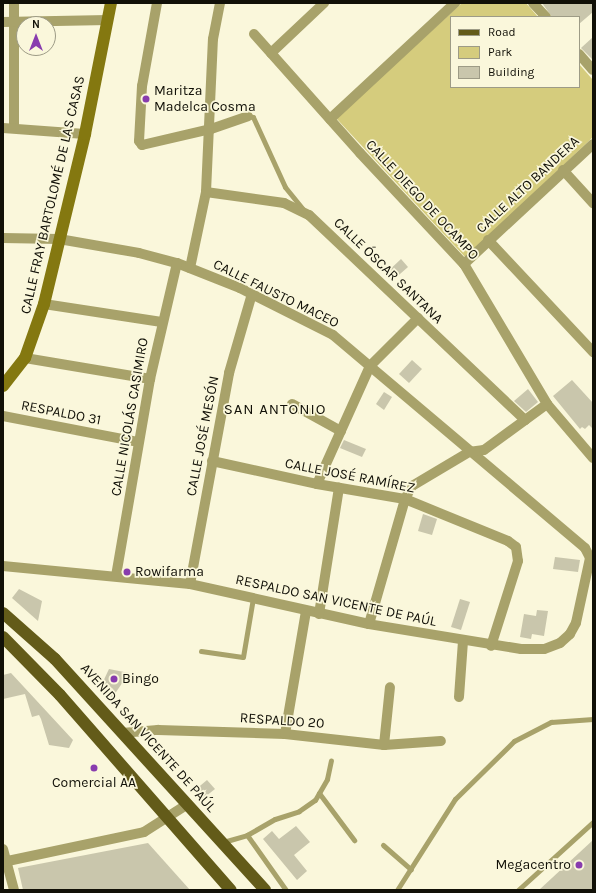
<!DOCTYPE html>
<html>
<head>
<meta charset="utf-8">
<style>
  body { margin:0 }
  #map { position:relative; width:596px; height:893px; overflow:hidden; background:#faf7db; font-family:Karla,sans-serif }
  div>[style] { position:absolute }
  .green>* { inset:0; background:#d5cc7d }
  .building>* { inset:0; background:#c9c6ac }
  .lane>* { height:5px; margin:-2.5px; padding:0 2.5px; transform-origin:2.5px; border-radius:2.5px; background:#a8a26a }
  .street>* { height:10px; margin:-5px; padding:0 5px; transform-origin:5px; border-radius:5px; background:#a8a26a }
  .secondary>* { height:12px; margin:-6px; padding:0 6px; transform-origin:6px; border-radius:6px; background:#847810 }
  .primary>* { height:12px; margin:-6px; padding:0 6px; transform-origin:6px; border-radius:6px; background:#635b19 }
  .dots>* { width:11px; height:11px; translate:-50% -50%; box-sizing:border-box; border:2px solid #faf7db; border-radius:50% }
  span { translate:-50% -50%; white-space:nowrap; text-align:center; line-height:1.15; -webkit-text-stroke:3.5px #faf7db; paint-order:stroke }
  .poi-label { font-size:14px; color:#111007 }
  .left { translate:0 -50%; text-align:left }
  .right { translate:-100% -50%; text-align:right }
  .street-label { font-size:14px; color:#111007 }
  .neighbourhood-label { font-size:15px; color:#111007; letter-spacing:1px }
  .frame { position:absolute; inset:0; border:4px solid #111007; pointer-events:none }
  .legend { position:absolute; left:450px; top:16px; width:130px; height:72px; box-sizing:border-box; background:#faf7db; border:1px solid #9d9b86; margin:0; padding:5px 7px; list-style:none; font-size:12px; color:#111007 }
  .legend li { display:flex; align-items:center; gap:8px; height:20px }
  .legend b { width:20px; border:1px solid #9d9b86 }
  .north { position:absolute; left:16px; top:16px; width:40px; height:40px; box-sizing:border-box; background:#faf7db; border:1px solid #9d9b86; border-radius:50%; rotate:0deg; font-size:11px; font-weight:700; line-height:16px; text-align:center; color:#111007 }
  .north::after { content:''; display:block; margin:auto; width:14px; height:18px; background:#883cae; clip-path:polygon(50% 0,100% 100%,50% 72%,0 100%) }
</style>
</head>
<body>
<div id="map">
  <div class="green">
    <div style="clip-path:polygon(462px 3px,526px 3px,538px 17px,451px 17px,451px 87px,579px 87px,579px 64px,593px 80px,593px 137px,466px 258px,336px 118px)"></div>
  </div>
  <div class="building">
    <div style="clip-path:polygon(542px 3px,593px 3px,593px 12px,579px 24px,579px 17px,552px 17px)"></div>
    <div style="clip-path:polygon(593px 37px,593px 60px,581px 48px)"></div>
    <div style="clip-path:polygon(401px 259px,408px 267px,392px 281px,385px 274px)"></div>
    <div style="clip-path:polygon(412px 360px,422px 369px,409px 383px,399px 374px)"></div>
    <div style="clip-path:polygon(572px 380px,593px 403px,593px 429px,589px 425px,585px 429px,582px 427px,580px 429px,553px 396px)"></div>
    <div style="clip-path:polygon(528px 389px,538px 402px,526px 412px,514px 401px)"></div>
    <div style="clip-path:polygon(384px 392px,392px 397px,384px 410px,376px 404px)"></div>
    <div style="clip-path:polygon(344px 440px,366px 449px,362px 457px,340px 448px)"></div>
    <div style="clip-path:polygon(423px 514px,437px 519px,432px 535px,418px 531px)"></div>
    <div style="clip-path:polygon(555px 557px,580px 560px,578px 572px,553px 569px)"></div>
    <div style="clip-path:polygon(19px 589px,42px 601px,38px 621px,12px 598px)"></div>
    <div style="clip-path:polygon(460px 599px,470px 602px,461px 630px,451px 627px)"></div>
    <div style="clip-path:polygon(537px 610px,548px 611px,544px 636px,532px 634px,531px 639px,520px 637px,524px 614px,536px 616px)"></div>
    <div style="clip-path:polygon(109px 669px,129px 673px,112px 698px,101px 686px)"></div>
    <div style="clip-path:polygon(11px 673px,73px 740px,69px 748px,49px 745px,41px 719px,39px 715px,32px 717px,25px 694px,3px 699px,3px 675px)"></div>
    <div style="clip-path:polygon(207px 780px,215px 789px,201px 800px,194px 791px)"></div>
    <div style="clip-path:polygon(296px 826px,310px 842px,294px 855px,307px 871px,297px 880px,263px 839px,272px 831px,279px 839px)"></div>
    <div style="clip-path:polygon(593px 840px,593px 890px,539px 890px)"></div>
    <div style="clip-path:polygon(148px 843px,190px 890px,23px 890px,18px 868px)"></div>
  </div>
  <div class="lane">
    <div style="left:248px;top:116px;width:5px;rotate:11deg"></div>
    <div style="left:253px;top:117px;width:77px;rotate:65.4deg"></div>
    <div style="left:285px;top:187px;width:28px;rotate:51deg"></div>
    <div style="left:201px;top:651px;width:42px;rotate:8.1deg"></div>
    <div style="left:243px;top:657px;width:60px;rotate:-80.4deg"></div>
    <div style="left:319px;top:793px;width:59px;rotate:53.3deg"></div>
    <div style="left:247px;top:835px;width:32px;rotate:-30deg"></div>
    <div style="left:275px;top:819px;width:25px;rotate:-18deg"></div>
    <div style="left:299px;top:811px;width:19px;rotate:-35deg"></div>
    <div style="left:315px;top:800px;width:24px;rotate:-60deg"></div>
    <div style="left:327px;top:779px;width:19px;rotate:-78deg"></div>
    <div style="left:223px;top:842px;width:25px;rotate:-16deg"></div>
    <div style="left:247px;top:835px;width:67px;rotate:54.7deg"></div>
    <div style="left:383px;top:845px;width:37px;rotate:41deg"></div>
    <div style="left:397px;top:890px;width:108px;rotate:-57.5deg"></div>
    <div style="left:455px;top:799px;width:83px;rotate:-44.5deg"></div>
    <div style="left:514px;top:741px;width:42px;rotate:-27.2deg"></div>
    <div style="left:551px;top:722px;width:42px;rotate:-4.1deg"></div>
    <div style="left:518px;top:890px;width:101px;rotate:-42.2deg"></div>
  </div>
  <div class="street">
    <div style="left:14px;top:3px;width:125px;rotate:90deg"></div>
    <div style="left:157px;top:3px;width:84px;rotate:100.2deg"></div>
    <div style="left:142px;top:86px;width:55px;rotate:93.1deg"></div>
    <div style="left:139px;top:141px;width:5px;rotate:53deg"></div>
    <div style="left:142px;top:145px;width:71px;rotate:-13.1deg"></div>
    <div style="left:211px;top:129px;width:39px;rotate:-19deg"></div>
    <div style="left:533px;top:3px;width:19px;rotate:47deg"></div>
    <div style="left:3px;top:22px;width:105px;rotate:-1.1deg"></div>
    <div style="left:254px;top:34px;width:159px;rotate:48.3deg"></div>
    <div style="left:360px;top:153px;width:152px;rotate:46.9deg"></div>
    <div style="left:464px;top:264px;width:163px;rotate:59.3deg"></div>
    <div style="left:547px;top:404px;width:71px;rotate:49.6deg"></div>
    <div style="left:271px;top:53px;width:73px;rotate:-43.3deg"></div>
    <div style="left:579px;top:54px;width:21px;rotate:49deg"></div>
    <div style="left:330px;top:119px;width:171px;rotate:-42.9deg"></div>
    <div style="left:3px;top:128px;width:82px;rotate:4.2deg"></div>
    <div style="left:563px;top:170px;width:45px;rotate:47.7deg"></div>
    <div style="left:206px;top:192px;width:79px;rotate:8deg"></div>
    <div style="left:284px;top:203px;width:28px;rotate:26deg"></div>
    <div style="left:309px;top:215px;width:298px;rotate:43.5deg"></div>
    <div style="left:3px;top:238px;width:56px;rotate:1deg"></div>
    <div style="left:59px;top:239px;width:81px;rotate:9.9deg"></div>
    <div style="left:139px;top:253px;width:39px;rotate:15deg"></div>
    <div style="left:177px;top:263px;width:68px;rotate:21.6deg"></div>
    <div style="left:240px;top:288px;width:104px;rotate:26.8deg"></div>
    <div style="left:333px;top:335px;width:330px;rotate:40.2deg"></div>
    <div style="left:585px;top:548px;width:11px;rotate:63deg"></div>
    <div style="left:590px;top:558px;width:66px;rotate:102.2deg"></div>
    <div style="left:576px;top:623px;width:13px;rotate:119deg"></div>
    <div style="left:570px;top:634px;width:13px;rotate:138deg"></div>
    <div style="left:560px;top:643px;width:17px;rotate:159deg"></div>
    <div style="left:544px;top:649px;width:23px;rotate:180deg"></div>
    <div style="left:521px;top:649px;width:154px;rotate:-170.7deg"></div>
    <div style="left:369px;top:624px;width:183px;rotate:-167.4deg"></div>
    <div style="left:190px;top:584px;width:188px;rotate:-174.5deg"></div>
    <div style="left:488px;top:240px;width:154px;rotate:46.8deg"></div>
    <div style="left:464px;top:264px;width:176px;rotate:-42.9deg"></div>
    <div style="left:190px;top:268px;width:78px;rotate:-78.1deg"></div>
    <div style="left:206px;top:192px;width:153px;rotate:-87.4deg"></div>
    <div style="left:213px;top:39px;width:37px;rotate:-79deg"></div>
    <div style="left:44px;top:304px;width:119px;rotate:8.7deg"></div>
    <div style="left:25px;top:358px;width:127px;rotate:9.5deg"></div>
    <div style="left:292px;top:404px;width:56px;rotate:28.9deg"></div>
    <div style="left:3px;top:416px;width:137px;rotate:10.9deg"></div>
    <div style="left:212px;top:461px;width:107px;rotate:12.4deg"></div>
    <div style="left:317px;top:484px;width:89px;rotate:9.7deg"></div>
    <div style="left:405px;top:499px;width:111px;rotate:22.2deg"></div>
    <div style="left:508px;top:541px;width:10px;rotate:37deg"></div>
    <div style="left:516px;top:547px;width:14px;rotate:82deg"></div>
    <div style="left:518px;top:561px;width:89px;rotate:107.6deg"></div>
    <div style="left:317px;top:484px;width:129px;rotate:-65.8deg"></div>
    <div style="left:370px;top:366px;width:68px;rotate:-45deg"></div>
    <div style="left:116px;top:576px;width:200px;rotate:-80.2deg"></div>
    <div style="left:150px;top:379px;width:119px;rotate:-76.9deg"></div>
    <div style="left:190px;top:584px;width:215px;rotate:-79.5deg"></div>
    <div style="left:229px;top:373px;width:82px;rotate:-73.8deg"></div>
    <div style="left:319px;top:614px;width:128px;rotate:-81deg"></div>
    <div style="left:369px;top:624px;width:130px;rotate:-73.9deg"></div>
    <div style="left:405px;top:499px;width:15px;rotate:-62deg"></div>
    <div style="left:412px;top:486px;width:66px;rotate:-30.8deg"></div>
    <div style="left:469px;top:452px;width:15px;rotate:-8deg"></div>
    <div style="left:484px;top:450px;width:78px;rotate:-36.1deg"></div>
    <div style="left:459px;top:697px;width:56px;rotate:-85.9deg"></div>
    <div style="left:122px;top:733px;width:36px;rotate:-5deg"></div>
    <div style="left:158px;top:730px;width:127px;rotate:1.8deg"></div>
    <div style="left:285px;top:734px;width:100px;rotate:6.3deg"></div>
    <div style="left:384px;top:745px;width:57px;rotate:-4deg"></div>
    <div style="left:285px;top:734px;width:125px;rotate:-80.3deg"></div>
    <div style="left:384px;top:745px;width:58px;rotate:-84.1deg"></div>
    <div style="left:3px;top:849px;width:42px;rotate:75deg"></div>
    <div style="left:3px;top:862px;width:144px;rotate:-12deg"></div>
    <div style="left:144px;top:832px;width:52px;rotate:-32.5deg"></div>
  </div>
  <div class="secondary">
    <div style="left:3px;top:386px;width:36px;rotate:-52deg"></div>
    <div style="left:25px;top:358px;width:57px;rotate:-70.6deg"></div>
    <div style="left:44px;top:304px;width:175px;rotate:-76.4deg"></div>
    <div style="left:85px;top:134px;width:134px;rotate:-78.8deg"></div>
  </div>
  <div class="primary">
    <div style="left:3px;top:613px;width:69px;rotate:41.5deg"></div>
    <div style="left:55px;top:659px;width:312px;rotate:47.7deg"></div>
    <div style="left:3px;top:637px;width:81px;rotate:45.5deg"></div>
    <div style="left:60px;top:695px;width:259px;rotate:48.8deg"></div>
  </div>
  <div class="dots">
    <div style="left:146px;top:99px;background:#883cae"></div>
    <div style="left:127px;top:572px;background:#883cae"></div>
    <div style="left:114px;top:679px;background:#883cae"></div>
    <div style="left:94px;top:768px;background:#883cae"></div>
    <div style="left:579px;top:865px;background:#883cae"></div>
  </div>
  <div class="poi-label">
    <span class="left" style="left:154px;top:99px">Maritza<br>Madelca Cosma</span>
    <span class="left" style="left:135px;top:572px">Rowifarma</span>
    <span class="left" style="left:122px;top:679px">Bingo</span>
    <span style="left:94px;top:783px">Comercial AA</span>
    <span class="right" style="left:571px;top:865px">Megacentro</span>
  </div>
  <div class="street-label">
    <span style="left:528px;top:185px;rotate:-43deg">CALLE ALTO BANDERA</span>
    <span style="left:53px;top:195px;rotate:-77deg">CALLE FRAY BARTOLOMÉ DE LAS CASAS</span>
    <span style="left:422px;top:200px;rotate:47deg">CALLE DIEGO DE OCAMPO</span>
    <span style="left:388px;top:271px;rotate:44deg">CALLE ÓSCAR SANTANA</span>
    <span style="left:276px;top:294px;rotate:26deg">CALLE FAUSTO MACEO</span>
    <span style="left:61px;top:413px;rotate:11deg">RESPALDO 31</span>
    <span style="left:130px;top:417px;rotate:-80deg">CALLE NICOLÁS CASIMIRO</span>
    <span style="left:203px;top:436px;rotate:-79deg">CALLE JOSÉ MESÓN</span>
    <span style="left:350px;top:476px;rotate:11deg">CALLE JOSÉ RAMÍREZ</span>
    <span style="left:336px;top:601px;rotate:12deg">RESPALDO SAN VICENTE DE PAÚL</span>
    <span style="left:282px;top:721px;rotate:4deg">RESPALDO 20</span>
    <span style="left:148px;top:738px;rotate:48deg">AVENIDA SAN VICENTE DE PAÚL</span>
  </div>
  <div class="neighbourhood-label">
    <span style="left:275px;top:410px">SAN ANTONIO</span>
  </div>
  <div class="frame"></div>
  <ul class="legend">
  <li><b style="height:5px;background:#635b19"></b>Road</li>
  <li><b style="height:11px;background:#d5cc7d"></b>Park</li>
  <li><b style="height:11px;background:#c9c6ac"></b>Building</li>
  </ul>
  <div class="north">N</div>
</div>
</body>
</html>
